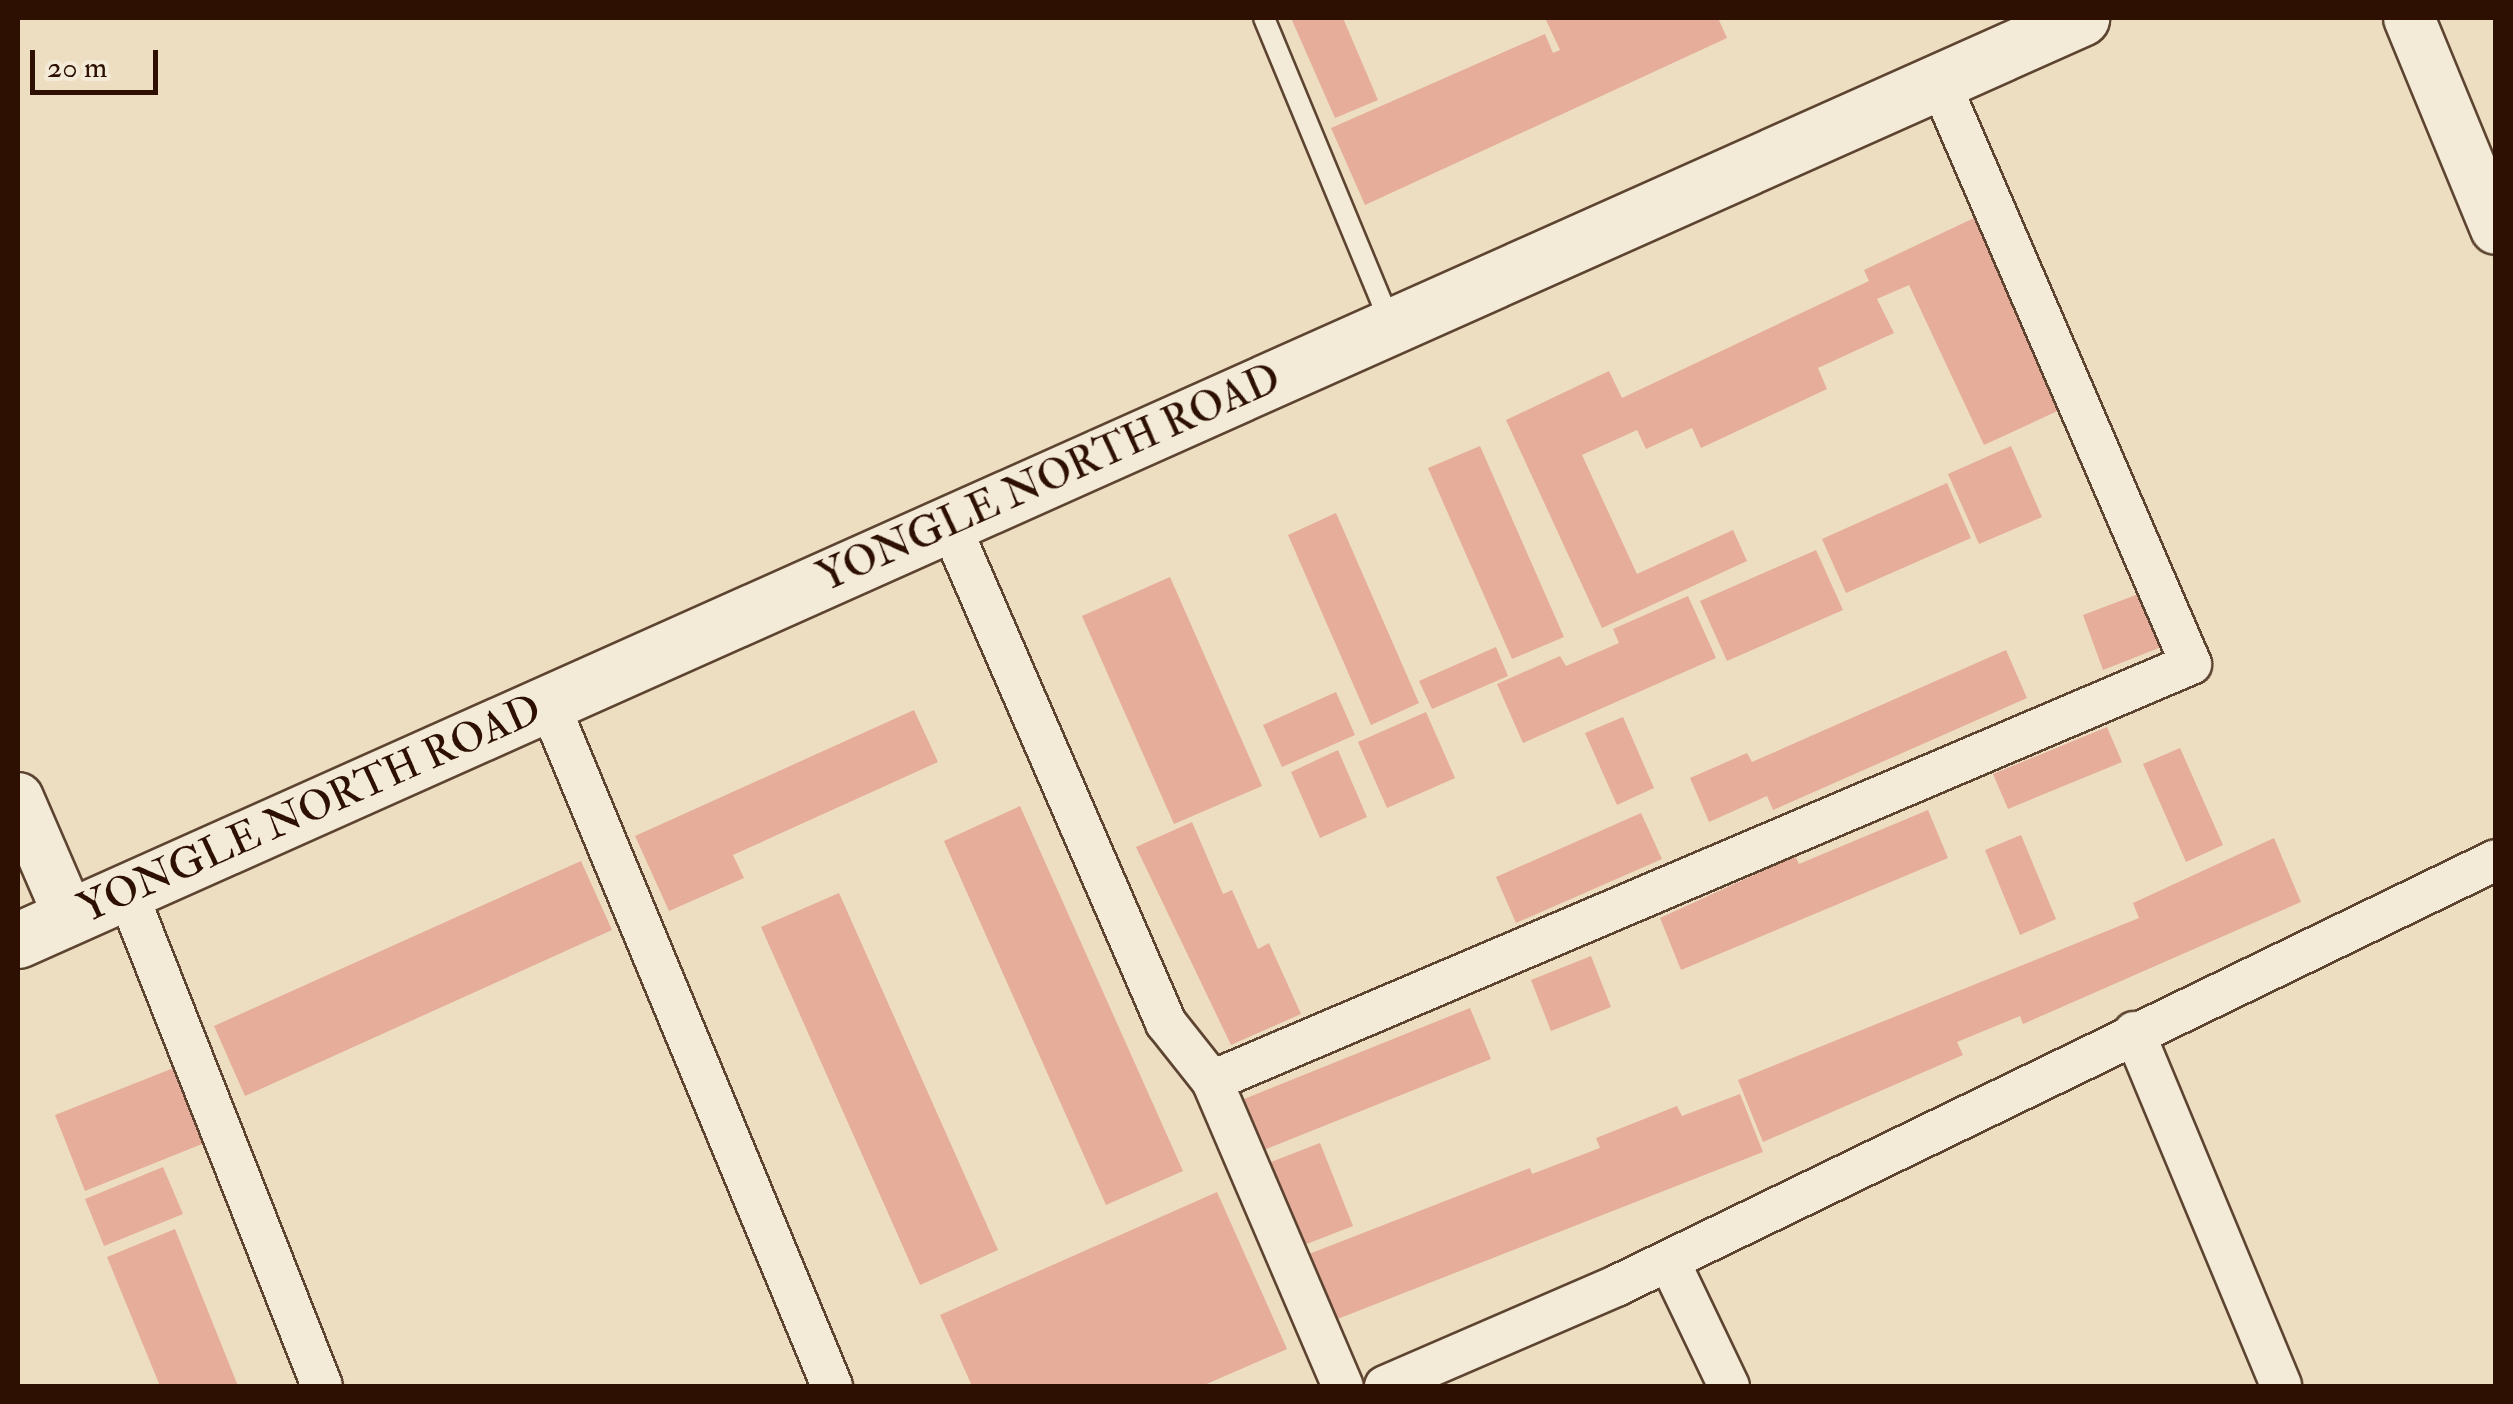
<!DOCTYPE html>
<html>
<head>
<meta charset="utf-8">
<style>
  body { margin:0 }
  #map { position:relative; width:2513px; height:1404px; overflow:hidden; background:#eddec1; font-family:"IM FELL Double Pica",serif }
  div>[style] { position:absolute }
  .building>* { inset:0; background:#e5ad9a }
  .roads { filter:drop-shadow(2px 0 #5d4431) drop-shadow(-2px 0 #5d4431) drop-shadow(0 2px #5d4431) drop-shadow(0 -2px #5d4431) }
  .service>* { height:20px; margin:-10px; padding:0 10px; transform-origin:10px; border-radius:10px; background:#f3ead7 }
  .minor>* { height:40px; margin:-20px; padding:0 20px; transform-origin:20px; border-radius:20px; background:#f3ead7 }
  .tertiary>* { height:50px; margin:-25px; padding:0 25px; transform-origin:25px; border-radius:25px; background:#f3ead7 }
  .secondary>* { height:55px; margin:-27.5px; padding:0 27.5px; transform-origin:27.5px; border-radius:27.5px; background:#f3ead7 }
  span { translate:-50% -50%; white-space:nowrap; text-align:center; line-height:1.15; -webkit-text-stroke:10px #f3ead7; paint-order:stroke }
  .street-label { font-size:42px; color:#2d1001 }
  .frame { position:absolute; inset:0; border:20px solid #2d1001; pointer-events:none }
  .scale { position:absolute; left:30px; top:50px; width:128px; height:45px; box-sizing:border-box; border:5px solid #2d1001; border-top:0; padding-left:12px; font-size:30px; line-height:35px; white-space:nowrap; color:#2d1001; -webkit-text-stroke:8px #f3ead7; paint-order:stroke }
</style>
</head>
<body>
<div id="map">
  <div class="building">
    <div style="clip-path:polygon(1291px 18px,1343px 18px,1378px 100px,1335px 118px)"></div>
    <div style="clip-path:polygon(1545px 18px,1718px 18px,1727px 38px,1365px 205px,1331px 128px,1545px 34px,1553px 53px,1560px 50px)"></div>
    <div style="clip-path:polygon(1974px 218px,2064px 408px,1984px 445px,1909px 285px,1877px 299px,1894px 333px,1818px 368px,1827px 389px,1701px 448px,1692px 428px,1646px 449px,1637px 430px,1582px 455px,1637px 574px,1733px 530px,1747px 561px,1602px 628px,1506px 420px,1609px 371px,1622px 398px,1869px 281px,1864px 270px)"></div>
    <div style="clip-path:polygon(1480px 446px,1564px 637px,1512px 659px,1428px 468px)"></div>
    <div style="clip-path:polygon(2011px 446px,2042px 517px,1979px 544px,1948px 474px)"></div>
    <div style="clip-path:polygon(1947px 483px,1971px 538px,1846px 593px,1822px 539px)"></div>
    <div style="clip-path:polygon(1336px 513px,1419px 703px,1371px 725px,1288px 535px)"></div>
    <div style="clip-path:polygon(1816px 550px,1843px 610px,1727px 661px,1700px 601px)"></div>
    <div style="clip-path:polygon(1170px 577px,1262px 786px,1174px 824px,1082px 616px)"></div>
    <div style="clip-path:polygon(2149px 590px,2169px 644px,2103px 670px,2083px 615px)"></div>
    <div style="clip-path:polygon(1688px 596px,1716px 658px,1523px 743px,1497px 684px,1560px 656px,1566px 666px,1619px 643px,1613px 629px)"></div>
    <div style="clip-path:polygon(1496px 647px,1508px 676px,1432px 709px,1419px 681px)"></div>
    <div style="clip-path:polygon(2006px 650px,2027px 698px,1773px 810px,1767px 796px,1709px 822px,1690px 778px,1747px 753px,1752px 762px)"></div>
    <div style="clip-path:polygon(1336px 692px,1355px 735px,1282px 767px,1263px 725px)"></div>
    <div style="clip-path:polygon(914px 710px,938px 762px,733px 855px,744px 878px,669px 911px,635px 836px)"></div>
    <div style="clip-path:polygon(1426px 712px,1455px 778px,1387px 808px,1358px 742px)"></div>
    <div style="clip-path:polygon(1623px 717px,1654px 788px,1617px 805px,1585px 733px)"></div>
    <div style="clip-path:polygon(2107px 727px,2122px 762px,2008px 809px,1993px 774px)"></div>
    <div style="clip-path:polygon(2180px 748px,2223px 845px,2186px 862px,2143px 764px)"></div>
    <div style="clip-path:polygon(1338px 750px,1367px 817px,1320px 838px,1291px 772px)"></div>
    <div style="clip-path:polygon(1020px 806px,1183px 1171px,1106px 1205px,944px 841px)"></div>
    <div style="clip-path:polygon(1928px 810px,1948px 858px,1681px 970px,1660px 918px,1795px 856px,1799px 864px)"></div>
    <div style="clip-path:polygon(1641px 813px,1662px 859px,1516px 923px,1496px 877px)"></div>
    <div style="clip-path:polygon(1192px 822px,1223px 894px,1232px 890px,1258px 949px,1269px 943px,1301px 1014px,1231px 1045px,1136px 847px)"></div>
    <div style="clip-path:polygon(2021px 835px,2056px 919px,2020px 935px,1985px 850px)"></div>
    <div style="clip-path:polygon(2274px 838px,2301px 902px,2023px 1024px,2020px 1016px,1957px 1042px,1963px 1055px,1763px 1142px,1738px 1080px,2139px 918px,2133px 903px)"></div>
    <div style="clip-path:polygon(581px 861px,612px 930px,245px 1096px,214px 1026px)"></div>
    <div style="clip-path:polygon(839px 893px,998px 1250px,920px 1285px,761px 927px)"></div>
    <div style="clip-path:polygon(1591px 956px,1611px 1007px,1551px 1031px,1531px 980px)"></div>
    <div style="clip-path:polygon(1470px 1008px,1491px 1059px,1264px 1150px,1244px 1099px)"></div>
    <div style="clip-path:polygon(176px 1067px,207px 1142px,85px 1191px,55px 1115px)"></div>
    <div style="clip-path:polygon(1740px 1094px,1763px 1152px,1335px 1320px,1309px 1254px,1530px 1168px,1532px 1174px,1600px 1148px,1596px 1138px,1677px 1106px,1682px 1116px)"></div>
    <div style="clip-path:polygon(1320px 1143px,1353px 1226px,1304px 1245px,1271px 1162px)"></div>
    <div style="clip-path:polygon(163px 1167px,183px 1214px,104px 1246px,85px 1199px)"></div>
    <div style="clip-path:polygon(1217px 1192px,1287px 1349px,1202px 1386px,972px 1386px,940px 1315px)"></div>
    <div style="clip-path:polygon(175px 1229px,238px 1386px,160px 1386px,107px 1257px)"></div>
  </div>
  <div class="roads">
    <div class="service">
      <div style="left:1264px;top:18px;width:331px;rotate:67.5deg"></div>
    </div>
    <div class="minor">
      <div style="left:949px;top:523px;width:545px;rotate:66.54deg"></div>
      <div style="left:1166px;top:1023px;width:74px;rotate:51.6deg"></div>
      <div style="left:1212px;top:1081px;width:332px;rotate:66.8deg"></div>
      <div style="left:548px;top:702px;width:741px;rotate:67.45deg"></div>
      <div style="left:126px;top:890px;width:533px;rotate:68.44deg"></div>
      <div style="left:2134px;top:1032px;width:383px;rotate:67.4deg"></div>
      <div style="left:1212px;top:1081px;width:1064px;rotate:-23.07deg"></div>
      <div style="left:2191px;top:664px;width:635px;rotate:-113.38deg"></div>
      <div style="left:1669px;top:1261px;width:139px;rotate:64.4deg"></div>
      <div style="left:1385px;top:1386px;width:254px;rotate:-23.4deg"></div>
      <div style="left:1618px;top:1285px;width:975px;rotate:-25.83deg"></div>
    </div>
    <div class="tertiary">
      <div style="left:2409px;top:18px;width:228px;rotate:67.6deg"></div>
      <div style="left:18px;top:798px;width:129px;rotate:66.6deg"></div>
    </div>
    <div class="secondary">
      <div style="left:18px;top:940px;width:2260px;rotate:-24.08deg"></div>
    </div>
  </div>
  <div class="street-label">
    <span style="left:1049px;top:478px;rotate:-24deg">YONGLE NORTH ROAD</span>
    <span style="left:310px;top:809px;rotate:-24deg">YONGLE NORTH ROAD</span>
  </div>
  <div class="frame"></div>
  <div class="scale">20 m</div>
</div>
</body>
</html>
